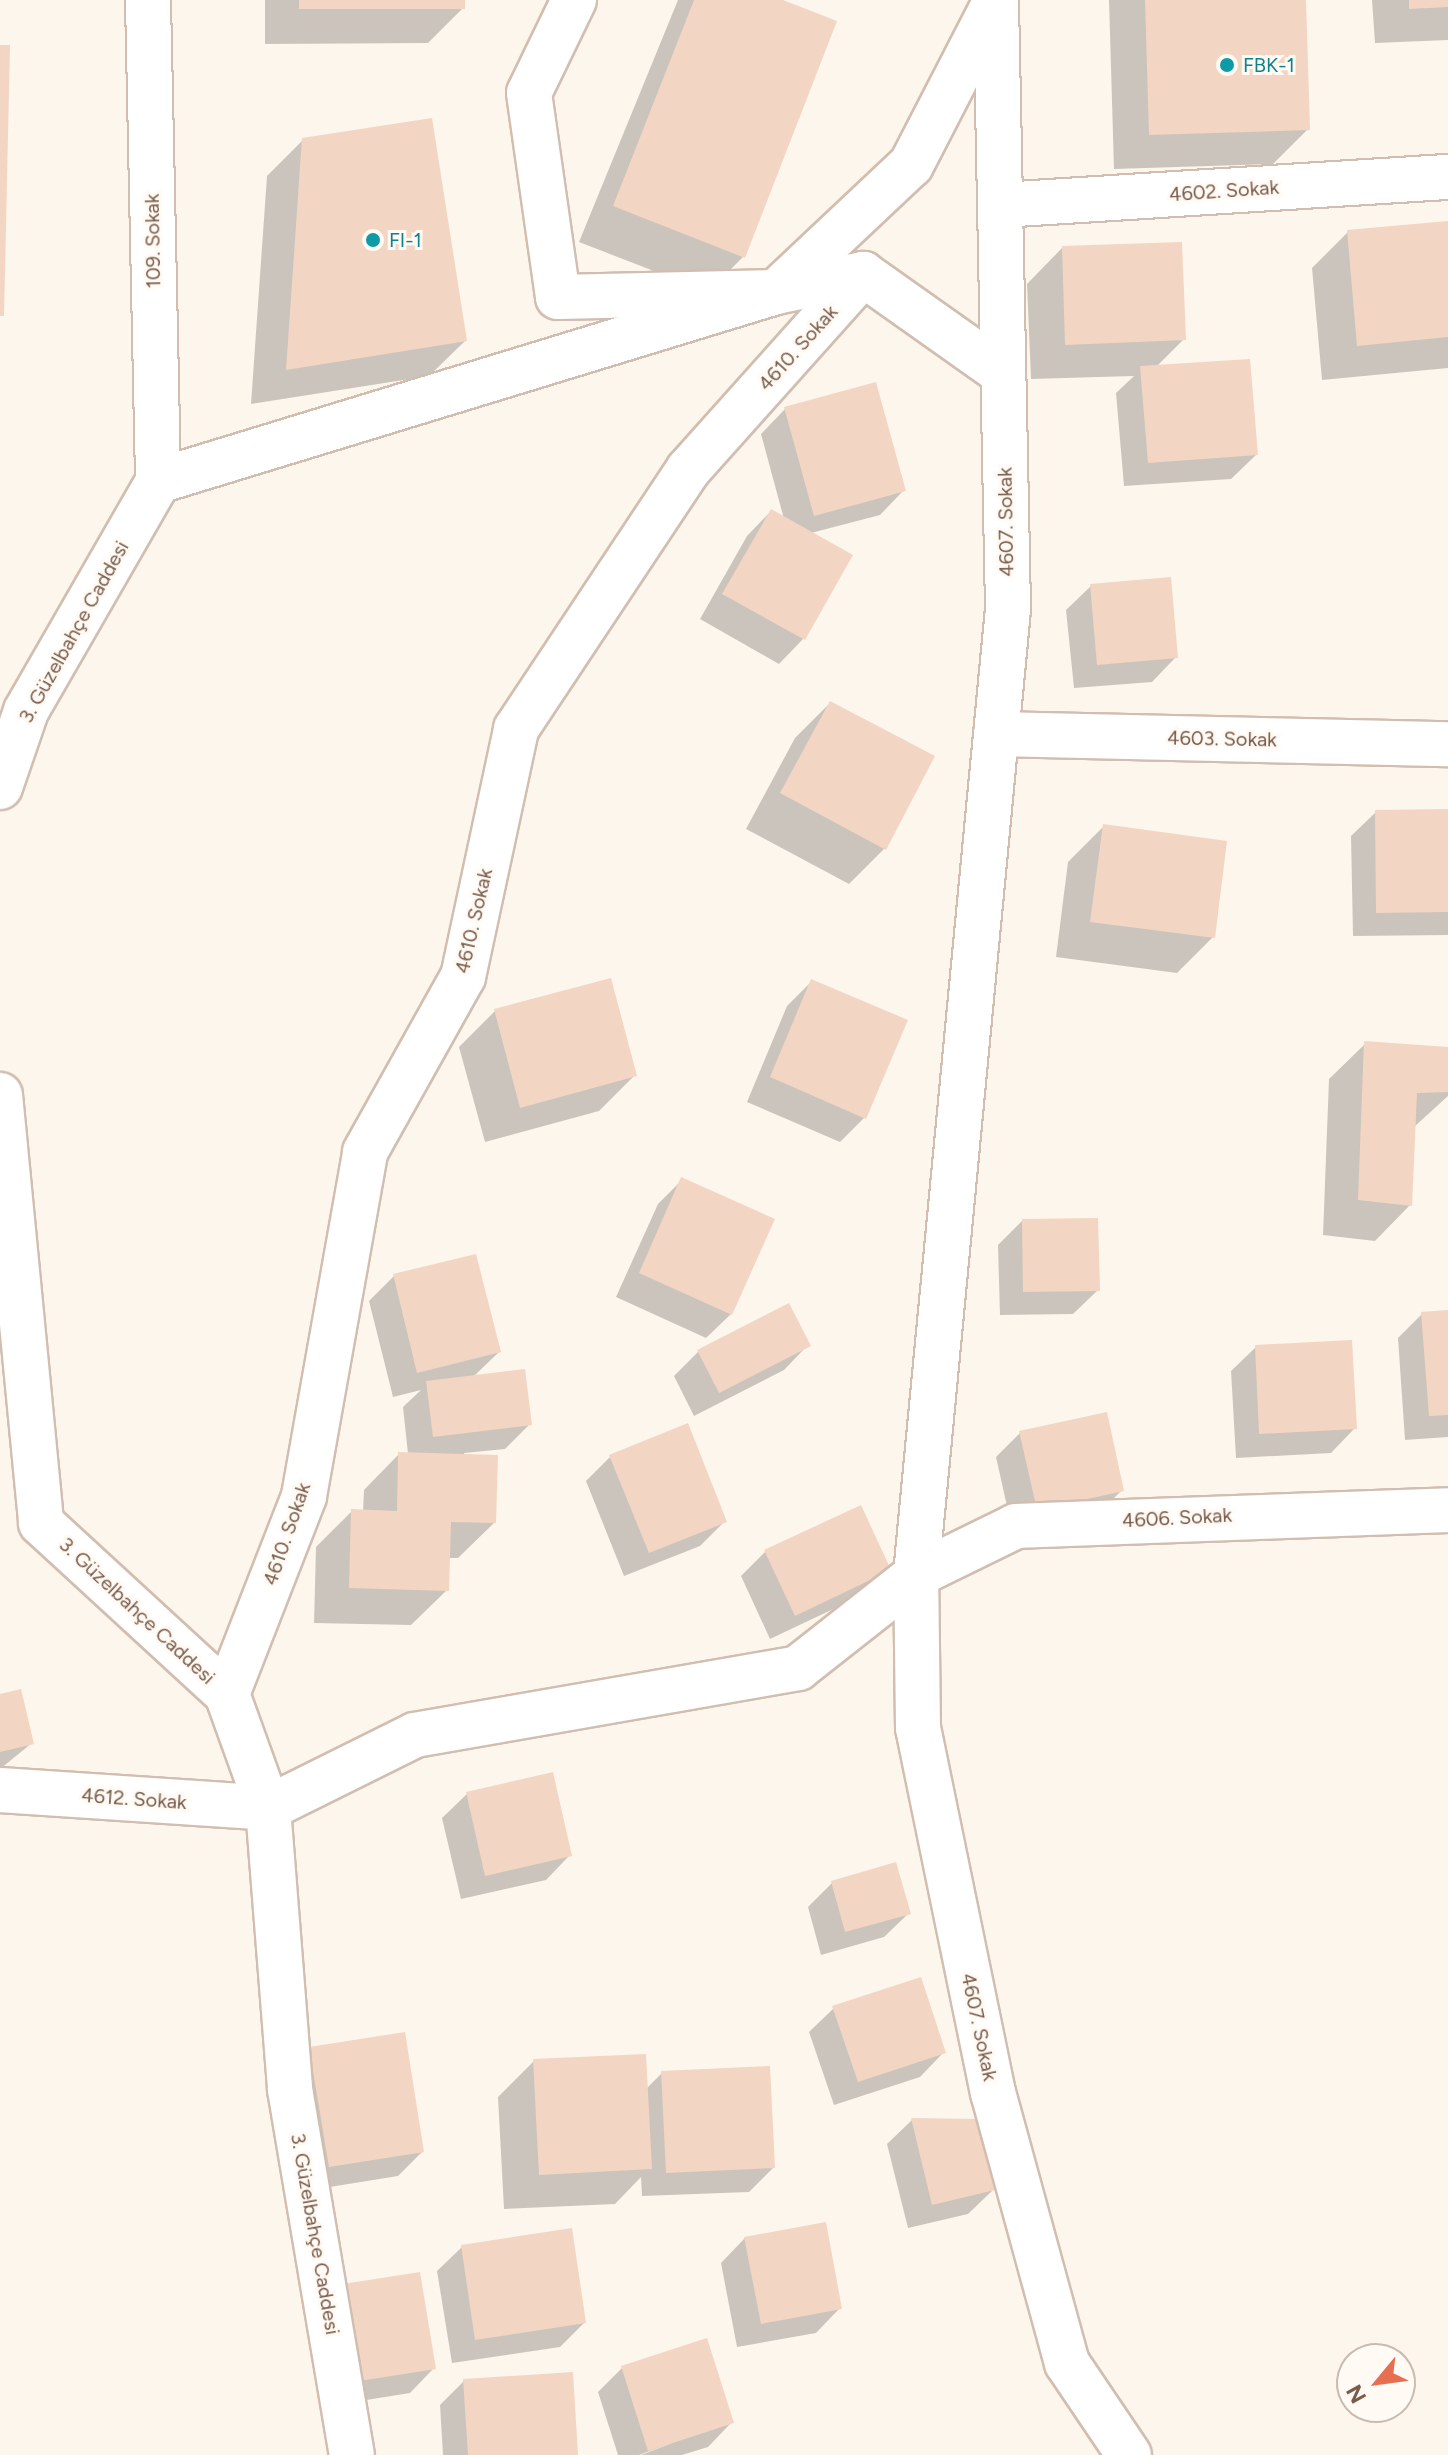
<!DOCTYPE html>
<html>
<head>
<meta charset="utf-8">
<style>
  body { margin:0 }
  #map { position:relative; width:1448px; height:2455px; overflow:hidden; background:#fdf6ec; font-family:Figtree,sans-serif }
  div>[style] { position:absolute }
  .shadow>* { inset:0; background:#0003 }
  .building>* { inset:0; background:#f3d5c3 }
  .roads { filter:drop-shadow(2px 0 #d1beb0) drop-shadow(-2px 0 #d1beb0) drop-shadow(0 2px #d1beb0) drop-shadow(0 -2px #d1beb0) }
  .street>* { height:44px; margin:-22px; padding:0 22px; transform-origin:22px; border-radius:22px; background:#fff }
  .secondary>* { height:44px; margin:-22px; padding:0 22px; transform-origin:22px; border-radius:22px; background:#fff }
  .dots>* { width:22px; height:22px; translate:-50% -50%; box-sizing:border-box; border:4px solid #fffaf3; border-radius:50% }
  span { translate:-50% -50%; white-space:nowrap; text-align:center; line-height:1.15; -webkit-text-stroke:6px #fffaf3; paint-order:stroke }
  .culture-label { font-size:20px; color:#0d838f }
  .left { translate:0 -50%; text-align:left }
  .street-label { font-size:20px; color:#7a5c4d }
  .north { position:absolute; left:1336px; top:2343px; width:80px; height:80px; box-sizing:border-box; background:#fffaf3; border:2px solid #cabbb1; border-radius:50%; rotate:241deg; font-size:22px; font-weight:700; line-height:32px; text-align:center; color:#7a5c4d }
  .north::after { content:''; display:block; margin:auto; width:28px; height:36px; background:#e76f51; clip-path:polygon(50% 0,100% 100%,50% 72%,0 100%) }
</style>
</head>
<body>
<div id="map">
  <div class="shadow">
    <div style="clip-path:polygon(265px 0,463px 0,463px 8px,428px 43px,265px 44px)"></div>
    <div style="clip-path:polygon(678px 0,777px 0,743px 257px,708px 292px,579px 242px)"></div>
    <div style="clip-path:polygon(1109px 0,1304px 0,1308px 129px,1273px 164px,1114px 169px)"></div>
    <div style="clip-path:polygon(1372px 0,1448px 0,1448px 40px,1375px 43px)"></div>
    <div style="clip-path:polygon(303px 140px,465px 341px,429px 376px,251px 404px,267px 176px)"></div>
    <div style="clip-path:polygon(1448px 223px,1448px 368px,1322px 380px,1312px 268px,1348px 232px)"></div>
    <div style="clip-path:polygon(1062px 248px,1184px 339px,1156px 367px,1256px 455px,1231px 479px,1124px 486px,1116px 393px,1134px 376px,1031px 379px,1027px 284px)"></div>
    <div style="clip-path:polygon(785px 409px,904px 490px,880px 515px,811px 533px,850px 556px,803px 639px,779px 664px,700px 619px,747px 536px,771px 511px,784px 519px,761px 434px)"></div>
    <div style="clip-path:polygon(1091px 586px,1176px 657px,1152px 682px,1074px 688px,1066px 610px)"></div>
    <div style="clip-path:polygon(830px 703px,884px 849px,849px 884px,746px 829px,795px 738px)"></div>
    <div style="clip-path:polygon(1448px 811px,1448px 935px,1353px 936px,1351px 836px,1376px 812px)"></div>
    <div style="clip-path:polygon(1104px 826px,1213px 937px,1177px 973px,1056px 957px,1068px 862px)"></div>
    <div style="clip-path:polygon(811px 982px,864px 1118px,840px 1142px,747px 1102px,787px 1006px)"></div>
    <div style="clip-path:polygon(495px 1011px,635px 1075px,599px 1111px,485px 1142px,459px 1047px)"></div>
    <div style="clip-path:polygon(1365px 1044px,1448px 1049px,1448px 1096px,1414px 1127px,1410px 1205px,1375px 1241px,1323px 1235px,1329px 1079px)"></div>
    <div style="clip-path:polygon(682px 1180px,731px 1314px,706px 1338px,616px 1297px,658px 1204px)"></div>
    <div style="clip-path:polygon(1022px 1221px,1098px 1290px,1073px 1314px,1000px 1315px,998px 1245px)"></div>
    <div style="clip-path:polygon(394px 1276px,499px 1352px,473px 1377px,530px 1424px,505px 1449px,464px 1453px,494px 1523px,458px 1558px,448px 1558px,447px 1590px,411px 1625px,314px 1623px,316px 1547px,352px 1511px,363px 1512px,364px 1490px,399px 1454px,408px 1454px,403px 1407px,421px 1390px,393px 1397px,369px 1301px)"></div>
    <div style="clip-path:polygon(1448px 1312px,1448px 1437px,1405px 1440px,1398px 1338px,1422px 1314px)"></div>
    <div style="clip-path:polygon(808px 1345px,784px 1370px,694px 1416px,674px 1376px,698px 1352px)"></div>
    <div style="clip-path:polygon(1256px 1347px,1355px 1428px,1331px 1453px,1236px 1458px,1231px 1371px)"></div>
    <div style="clip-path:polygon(1020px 1433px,1122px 1490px,1097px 1515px,1013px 1533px,996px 1457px)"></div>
    <div style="clip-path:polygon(610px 1457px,725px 1521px,700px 1546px,624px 1576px,586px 1481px)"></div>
    <div style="clip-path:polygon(765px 1552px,889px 1570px,865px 1594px,770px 1639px,741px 1576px)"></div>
    <div style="clip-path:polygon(0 1696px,32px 1743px,0 1769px)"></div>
    <div style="clip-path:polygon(467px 1794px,570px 1855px,546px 1880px,461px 1899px,442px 1818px)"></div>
    <div style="clip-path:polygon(832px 1883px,909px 1913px,884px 1937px,821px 1955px,808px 1907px)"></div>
    <div style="clip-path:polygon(834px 2008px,944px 2052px,920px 2077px,834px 2105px,809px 2032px)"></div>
    <div style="clip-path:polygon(310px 2049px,422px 2152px,398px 2176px,305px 2191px,286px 2073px)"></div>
    <div style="clip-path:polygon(534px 2061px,646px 2089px,662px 2073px,773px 2168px,749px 2192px,642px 2196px,641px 2177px,615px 2204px,504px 2209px,498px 2097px)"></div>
    <div style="clip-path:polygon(912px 2120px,993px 2190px,968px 2214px,908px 2228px,887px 2144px)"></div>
    <div style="clip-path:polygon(745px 2238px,840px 2308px,816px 2333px,737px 2347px,721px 2263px)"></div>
    <div style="clip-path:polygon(462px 2247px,584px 2323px,560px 2347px,452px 2363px,437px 2271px)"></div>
    <div style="clip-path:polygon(320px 2310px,434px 2368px,410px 2393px,335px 2405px)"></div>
    <div style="clip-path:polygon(622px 2368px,732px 2422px,708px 2447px,682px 2455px,641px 2455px,706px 2430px,639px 2455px,618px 2455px,598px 2392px)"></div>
    <div style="clip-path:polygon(464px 2381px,576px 2455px,443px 2455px,440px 2405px)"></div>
  </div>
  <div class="building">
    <div style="clip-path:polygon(299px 0,465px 0,465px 9px,299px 9px)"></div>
    <div style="clip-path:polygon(694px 0,783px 0,837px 21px,745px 258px,613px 206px)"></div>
    <div style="clip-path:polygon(1145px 0,1306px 0,1310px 130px,1149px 135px)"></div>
    <div style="clip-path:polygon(1409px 0,1448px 0,1448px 7px,1409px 9px)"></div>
    <div style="clip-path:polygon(0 45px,10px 45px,4px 316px,0 316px)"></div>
    <div style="clip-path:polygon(432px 118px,467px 341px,286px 370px,302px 138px)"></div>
    <div style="clip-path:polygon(1448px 221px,1448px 337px,1357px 346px,1347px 230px)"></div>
    <div style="clip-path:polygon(1182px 242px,1186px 340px,1065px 345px,1062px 246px)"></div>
    <div style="clip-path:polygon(1250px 359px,1258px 455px,1148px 463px,1140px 366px)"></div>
    <div style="clip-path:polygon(876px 382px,906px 491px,814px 516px,784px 407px)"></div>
    <div style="clip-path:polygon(771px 509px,853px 555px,805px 640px,722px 594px)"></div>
    <div style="clip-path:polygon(1171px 577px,1178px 658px,1097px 665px,1090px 584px)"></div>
    <div style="clip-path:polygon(830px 701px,935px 756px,886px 850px,780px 793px)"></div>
    <div style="clip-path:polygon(1448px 809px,1448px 912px,1376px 913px,1375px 810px)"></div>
    <div style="clip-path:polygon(1103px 824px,1227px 841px,1215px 938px,1090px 922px)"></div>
    <div style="clip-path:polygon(611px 978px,637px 1076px,520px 1108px,494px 1009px)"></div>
    <div style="clip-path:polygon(811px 979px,908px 1020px,866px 1119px,770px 1077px)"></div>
    <div style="clip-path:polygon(1364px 1041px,1448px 1047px,1448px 1092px,1417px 1093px,1412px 1206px,1358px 1200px)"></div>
    <div style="clip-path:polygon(681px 1177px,775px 1219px,732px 1315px,639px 1273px)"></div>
    <div style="clip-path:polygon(1098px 1218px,1100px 1291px,1023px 1292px,1022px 1219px)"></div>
    <div style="clip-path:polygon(476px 1254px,501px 1352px,417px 1373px,393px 1274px)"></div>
    <div style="clip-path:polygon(789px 1303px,811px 1346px,719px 1393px,697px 1350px)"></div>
    <div style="clip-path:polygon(1448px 1310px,1448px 1415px,1429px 1416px,1421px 1312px)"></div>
    <div style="clip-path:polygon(1352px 1340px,1357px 1429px,1259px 1434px,1255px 1345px)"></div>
    <div style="clip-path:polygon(525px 1369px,532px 1425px,433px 1437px,426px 1381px)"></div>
    <div style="clip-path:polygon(1107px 1412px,1124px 1491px,1037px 1510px,1019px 1431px)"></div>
    <div style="clip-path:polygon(688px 1423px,727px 1522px,649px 1553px,609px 1455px)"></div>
    <div style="clip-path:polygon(398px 1452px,498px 1455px,496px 1523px,451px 1522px,449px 1591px,349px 1588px,351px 1509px,397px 1511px)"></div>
    <div style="clip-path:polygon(861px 1505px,891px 1570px,795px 1616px,764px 1550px)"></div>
    <div style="clip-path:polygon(21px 1689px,34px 1744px,0 1752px,0 1694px)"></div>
    <div style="clip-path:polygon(553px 1772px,572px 1856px,485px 1876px,466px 1792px)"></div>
    <div style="clip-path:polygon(896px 1862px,911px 1914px,845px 1932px,831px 1881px)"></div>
    <div style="clip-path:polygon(921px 1977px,946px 2053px,858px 2082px,832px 2006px)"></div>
    <div style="clip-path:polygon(405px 2032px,424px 2152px,329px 2167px,309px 2047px)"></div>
    <div style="clip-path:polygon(646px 2054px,652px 2169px,539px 2175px,533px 2059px)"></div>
    <div style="clip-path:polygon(770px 2066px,775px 2168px,666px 2173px,661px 2071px)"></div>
    <div style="clip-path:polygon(911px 2118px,978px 2119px,995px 2190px,932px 2205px)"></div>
    <div style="clip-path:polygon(826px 2222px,842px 2309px,761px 2324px,744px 2237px)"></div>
    <div style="clip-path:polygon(572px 2228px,586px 2323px,475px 2340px,461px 2245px)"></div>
    <div style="clip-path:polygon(420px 2272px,436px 2369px,359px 2381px,343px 2284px)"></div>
    <div style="clip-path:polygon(707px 2338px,734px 2423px,648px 2451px,621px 2366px)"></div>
    <div style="clip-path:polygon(573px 2372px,578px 2455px,468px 2455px,463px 2379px)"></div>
  </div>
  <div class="roads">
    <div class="street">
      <div style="left:148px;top:0;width:481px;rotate:88.8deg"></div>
      <div style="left:158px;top:481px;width:646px;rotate:-17deg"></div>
      <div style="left:776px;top:292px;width:89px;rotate:-11.7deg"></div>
      <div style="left:863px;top:274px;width:171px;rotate:35.3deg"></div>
      <div style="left:574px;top:0;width:103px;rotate:115.8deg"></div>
      <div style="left:529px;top:93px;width:206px;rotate:81.9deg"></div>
      <div style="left:558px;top:297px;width:218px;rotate:-1.3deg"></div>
      <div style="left:776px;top:292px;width:185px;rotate:-43.3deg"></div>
      <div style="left:911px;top:165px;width:179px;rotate:-62.7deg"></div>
      <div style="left:1001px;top:205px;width:448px;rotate:-3.6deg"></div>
      <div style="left:996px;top:734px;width:452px;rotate:1.3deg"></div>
      <div style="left:227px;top:1694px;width:212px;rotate:-68.7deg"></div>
      <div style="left:304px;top:1496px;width:349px;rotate:-79.9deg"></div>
      <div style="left:365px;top:1152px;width:201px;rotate:-60.8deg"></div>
      <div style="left:463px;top:977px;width:254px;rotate:-77.9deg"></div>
      <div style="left:516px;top:729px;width:311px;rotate:-56.4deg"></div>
      <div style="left:688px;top:470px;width:263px;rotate:-48.2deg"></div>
      <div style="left:0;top:1790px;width:269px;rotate:3.8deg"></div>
      <div style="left:268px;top:1808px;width:164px;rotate:-26.4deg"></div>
      <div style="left:415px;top:1735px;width:389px;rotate:-9.9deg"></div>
      <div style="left:798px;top:1668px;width:150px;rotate:-38.2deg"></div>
      <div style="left:916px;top:1575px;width:970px;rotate:-84.56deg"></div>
      <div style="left:1008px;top:609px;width:609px;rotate:-91.13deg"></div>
      <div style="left:1129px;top:2455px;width:111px;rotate:-124deg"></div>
      <div style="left:1067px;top:2363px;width:280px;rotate:-105.3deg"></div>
      <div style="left:993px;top:2093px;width:373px;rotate:-101.6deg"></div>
      <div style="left:918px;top:1728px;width:153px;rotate:-90.7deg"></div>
      <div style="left:916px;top:1575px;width:111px;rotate:-26.1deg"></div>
      <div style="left:1016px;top:1526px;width:432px;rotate:-2.1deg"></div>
    </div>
    <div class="secondary">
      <div style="left:0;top:787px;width:80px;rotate:-71.1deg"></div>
      <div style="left:26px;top:711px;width:265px;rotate:-60.1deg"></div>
      <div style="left:0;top:1095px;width:430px;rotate:84.5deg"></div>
      <div style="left:41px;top:1523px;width:253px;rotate:42.6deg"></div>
      <div style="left:227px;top:1694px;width:121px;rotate:70.2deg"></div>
      <div style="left:268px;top:1808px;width:282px;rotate:85.5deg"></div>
      <div style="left:290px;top:2089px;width:371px;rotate:80.4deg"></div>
    </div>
  </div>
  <div class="dots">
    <div style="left:1227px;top:65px;background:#0f9aa8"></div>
    <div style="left:373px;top:240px;background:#0f9aa8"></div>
  </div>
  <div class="culture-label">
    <span class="left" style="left:1243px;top:65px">FBK-1</span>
    <span class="left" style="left:389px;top:240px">FI-1</span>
  </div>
  <div class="street-label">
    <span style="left:1224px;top:191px;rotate:-4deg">4602. Sokak</span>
    <span style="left:153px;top:241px;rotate:-91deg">109. Sokak</span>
    <span style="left:798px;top:348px;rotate:-48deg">4610. Sokak</span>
    <span style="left:1006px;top:522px;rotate:-91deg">4607. Sokak</span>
    <span style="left:74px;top:632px;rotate:-61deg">3. Güzelbahçe Caddesi</span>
    <span style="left:1222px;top:739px;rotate:1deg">4603. Sokak</span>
    <span style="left:474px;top:921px;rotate:-77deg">4610. Sokak</span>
    <span style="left:1177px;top:1518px;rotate:-3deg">4606. Sokak</span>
    <span style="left:287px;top:1534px;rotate:-71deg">4610. Sokak</span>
    <span style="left:137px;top:1611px;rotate:43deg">3. Güzelbahçe Caddesi</span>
    <span style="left:134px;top:1799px;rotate:4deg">4612. Sokak</span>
    <span style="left:979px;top:2027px;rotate:78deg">4607. Sokak</span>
    <span style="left:315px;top:2234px;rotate:80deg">3. Güzelbahçe Caddesi</span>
  </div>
  <div class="north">N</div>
</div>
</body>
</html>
